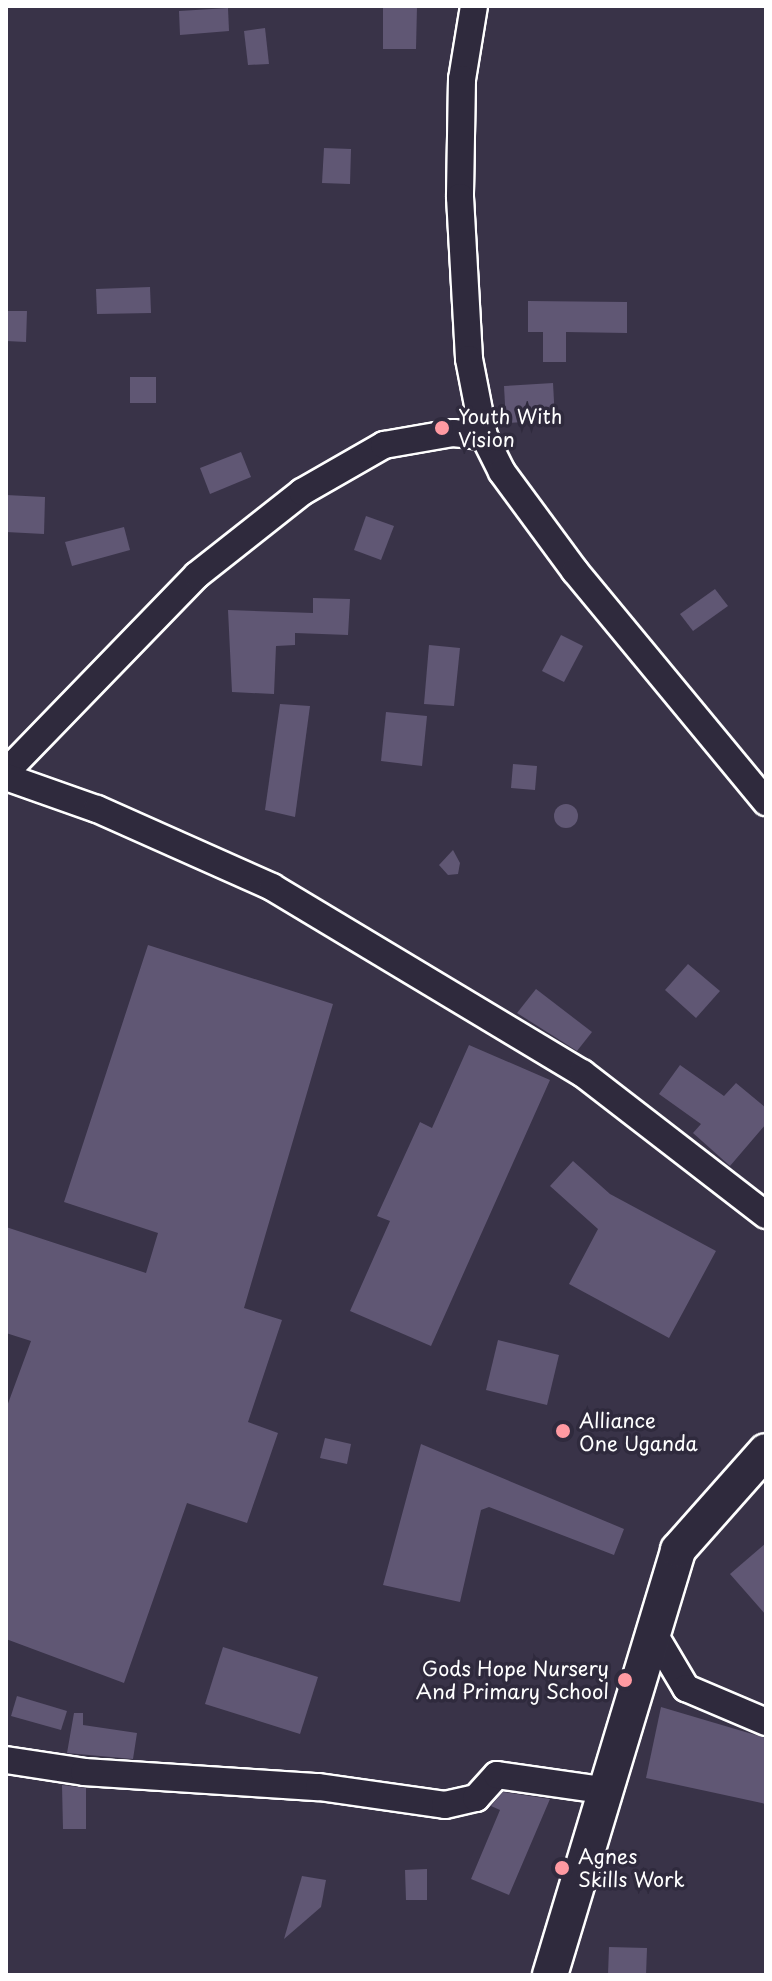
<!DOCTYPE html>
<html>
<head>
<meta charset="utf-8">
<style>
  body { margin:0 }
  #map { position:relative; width:772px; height:1981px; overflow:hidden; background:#393348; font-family:"Playpen Sans",sans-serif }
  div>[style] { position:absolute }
  .building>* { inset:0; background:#605774 }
  .round { border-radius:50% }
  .roads { filter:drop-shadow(2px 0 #fff) drop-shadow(-2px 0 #fff) drop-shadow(0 2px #fff) drop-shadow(0 -2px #fff) }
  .minor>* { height:26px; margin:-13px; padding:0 13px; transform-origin:13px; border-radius:13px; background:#2f2a3d }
  .tertiary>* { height:34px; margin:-17px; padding:0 17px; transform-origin:17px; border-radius:17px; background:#2f2a3d }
  .dots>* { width:22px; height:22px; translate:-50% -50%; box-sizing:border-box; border:4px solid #2f2a3d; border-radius:50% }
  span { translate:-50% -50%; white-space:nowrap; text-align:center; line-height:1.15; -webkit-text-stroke:7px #2f2a3d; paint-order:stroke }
  .poi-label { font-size:20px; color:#fff }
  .left { translate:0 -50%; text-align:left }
  .right { translate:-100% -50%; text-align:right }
  .frame { position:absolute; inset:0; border:8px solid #fff; pointer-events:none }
</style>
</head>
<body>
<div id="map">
  <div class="building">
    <div style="clip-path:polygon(383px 6px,417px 6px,416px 49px,383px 49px)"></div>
    <div style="clip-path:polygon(228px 8px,229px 31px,180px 35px,179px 11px)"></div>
    <div style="clip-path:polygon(265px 28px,269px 64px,248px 65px,244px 31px)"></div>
    <div style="clip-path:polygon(324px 148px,351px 149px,350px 184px,322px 183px)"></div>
    <div style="clip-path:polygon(150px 287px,151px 313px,97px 314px,96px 289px)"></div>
    <div style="clip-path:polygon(528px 301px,627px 302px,627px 333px,566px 332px,566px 362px,543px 362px,543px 332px,528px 332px)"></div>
    <div style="clip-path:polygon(6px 311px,27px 311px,26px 342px,6px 341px)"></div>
    <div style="clip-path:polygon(130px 377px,156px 377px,156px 403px,130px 403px)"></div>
    <div style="clip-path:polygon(553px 383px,555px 420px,506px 423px,504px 386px)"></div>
    <div style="clip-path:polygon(241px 452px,251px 477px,210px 494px,200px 468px)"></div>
    <div style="clip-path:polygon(6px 495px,45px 497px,44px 534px,6px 532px)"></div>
    <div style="clip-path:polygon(366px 516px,394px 526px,381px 560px,354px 550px)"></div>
    <div style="clip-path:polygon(124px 527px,130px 550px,72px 566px,65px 542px)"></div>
    <div style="clip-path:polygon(715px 589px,728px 606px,693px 631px,680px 614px)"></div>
    <div style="clip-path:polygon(313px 598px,350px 599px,348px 635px,295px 633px,295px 645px,276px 646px,274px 694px,232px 692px,228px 610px,313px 613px)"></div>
    <div style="clip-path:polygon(561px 635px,583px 646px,564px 682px,542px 671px)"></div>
    <div style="clip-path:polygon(429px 645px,460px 648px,454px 706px,424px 704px)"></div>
    <div style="clip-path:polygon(280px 704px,310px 706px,295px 817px,265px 810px)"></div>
    <div style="clip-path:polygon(386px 712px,427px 716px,422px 766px,381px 761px)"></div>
    <div style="clip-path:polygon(513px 764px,537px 766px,535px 790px,511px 788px)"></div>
    <div class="round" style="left:554px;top:804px;width:24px;height:24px"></div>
    <div style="clip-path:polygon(453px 850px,460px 863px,458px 874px,448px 875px,439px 865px)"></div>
    <div style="clip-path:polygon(148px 945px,333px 1004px,244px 1308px,282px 1320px,248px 1422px,278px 1433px,247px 1523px,187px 1503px,124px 1683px,6px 1639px,6px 1409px,31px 1341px,6px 1333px,6px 1227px,146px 1273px,158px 1233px,64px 1202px)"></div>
    <div style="clip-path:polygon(688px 964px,720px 991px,696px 1018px,665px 990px)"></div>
    <div style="clip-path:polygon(536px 989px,592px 1032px,577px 1051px,517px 1013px)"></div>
    <div style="clip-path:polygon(469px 1045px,550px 1080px,431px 1346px,350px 1311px,390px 1221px,377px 1216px,420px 1122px,432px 1128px)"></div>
    <div style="clip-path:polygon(680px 1065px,724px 1096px,736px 1083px,766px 1108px,766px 1124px,730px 1166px,693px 1133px,701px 1124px,659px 1094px)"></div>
    <div style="clip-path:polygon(573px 1161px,610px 1194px,716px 1251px,669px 1338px,569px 1284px,598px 1229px,550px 1186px)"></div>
    <div style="clip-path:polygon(498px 1340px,559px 1355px,547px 1405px,486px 1390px)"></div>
    <div style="clip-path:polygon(325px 1438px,351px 1444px,347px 1464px,320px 1458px)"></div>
    <div style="clip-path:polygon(421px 1444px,624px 1529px,614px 1555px,489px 1507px,481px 1510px,460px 1602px,383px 1585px)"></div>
    <div style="clip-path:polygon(766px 1543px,766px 1615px,730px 1574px)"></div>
    <div style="clip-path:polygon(223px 1647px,318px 1677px,300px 1734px,205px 1704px)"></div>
    <div style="clip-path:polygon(17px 1696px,67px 1711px,61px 1730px,11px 1716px)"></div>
    <div style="clip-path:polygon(661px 1707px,766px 1738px,766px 1804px,646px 1778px)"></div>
    <div style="clip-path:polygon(74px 1713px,83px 1713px,83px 1725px,137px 1733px,133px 1759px,67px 1753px)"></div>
    <div style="clip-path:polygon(62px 1785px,86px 1788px,86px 1829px,63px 1829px)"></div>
    <div style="clip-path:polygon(503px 1792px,550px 1799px,509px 1895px,471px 1879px,500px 1810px,491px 1806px)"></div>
    <div style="clip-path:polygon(427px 1869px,427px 1900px,406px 1900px,405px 1870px)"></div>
    <div style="clip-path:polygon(302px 1876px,326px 1880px,321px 1907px,284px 1939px)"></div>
    <div style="clip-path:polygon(609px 1947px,647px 1948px,646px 1975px,608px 1975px)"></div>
  </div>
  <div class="roads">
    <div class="minor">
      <div style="left:474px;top:6px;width:74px;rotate:99.3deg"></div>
      <div style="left:462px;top:79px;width:118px;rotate:91deg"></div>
      <div style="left:460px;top:197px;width:162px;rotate:86.8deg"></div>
      <div style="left:469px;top:359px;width:78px;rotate:79deg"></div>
      <div style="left:484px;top:436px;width:40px;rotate:63.4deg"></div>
      <div style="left:502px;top:472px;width:123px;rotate:53.6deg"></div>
      <div style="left:575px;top:571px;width:300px;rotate:50.4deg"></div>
      <div style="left:6px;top:772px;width:274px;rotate:-45.9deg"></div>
      <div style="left:197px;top:575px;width:134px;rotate:-38.3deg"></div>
      <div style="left:302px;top:492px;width:95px;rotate:-29.8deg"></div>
      <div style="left:384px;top:445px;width:70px;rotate:-9.9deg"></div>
      <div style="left:453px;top:433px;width:31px;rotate:6deg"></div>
      <div style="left:6px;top:777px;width:96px;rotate:19.4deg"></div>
      <div style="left:97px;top:809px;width:192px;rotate:24deg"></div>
      <div style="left:272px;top:887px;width:362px;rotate:31deg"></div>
      <div style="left:582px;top:1073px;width:232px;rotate:37.7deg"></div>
      <div style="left:651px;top:1629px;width:69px;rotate:59.3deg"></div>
      <div style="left:686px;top:1688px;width:87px;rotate:23deg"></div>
      <div style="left:6px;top:1760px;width:79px;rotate:8.7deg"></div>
      <div style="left:84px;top:1772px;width:235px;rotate:3.7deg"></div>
      <div style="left:319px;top:1787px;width:127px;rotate:8.1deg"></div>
      <div style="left:445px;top:1805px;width:32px;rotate:-13deg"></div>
      <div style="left:476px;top:1798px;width:31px;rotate:-48deg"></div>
      <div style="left:497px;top:1775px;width:105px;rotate:8.2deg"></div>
    </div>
    <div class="tertiary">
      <div style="left:550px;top:1975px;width:444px;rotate:-73.2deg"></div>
      <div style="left:678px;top:1550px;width:132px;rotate:-48.4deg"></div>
    </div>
  </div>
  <div class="dots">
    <div style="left:442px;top:428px;background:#ff9aa2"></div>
    <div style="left:563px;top:1431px;background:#ff9aa2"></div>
    <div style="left:625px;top:1680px;background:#ff9aa2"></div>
    <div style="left:562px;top:1868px;background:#ff9aa2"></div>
  </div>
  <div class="poi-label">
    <span class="left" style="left:458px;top:428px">Youth With<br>Vision</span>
    <span class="left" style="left:579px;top:1432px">Alliance<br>One Uganda</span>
    <span class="right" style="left:609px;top:1680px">Gods Hope Nursery<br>And Primary School</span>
    <span class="left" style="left:578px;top:1868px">Agnes<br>Skills Work</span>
  </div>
  <div class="frame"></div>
</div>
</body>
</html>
